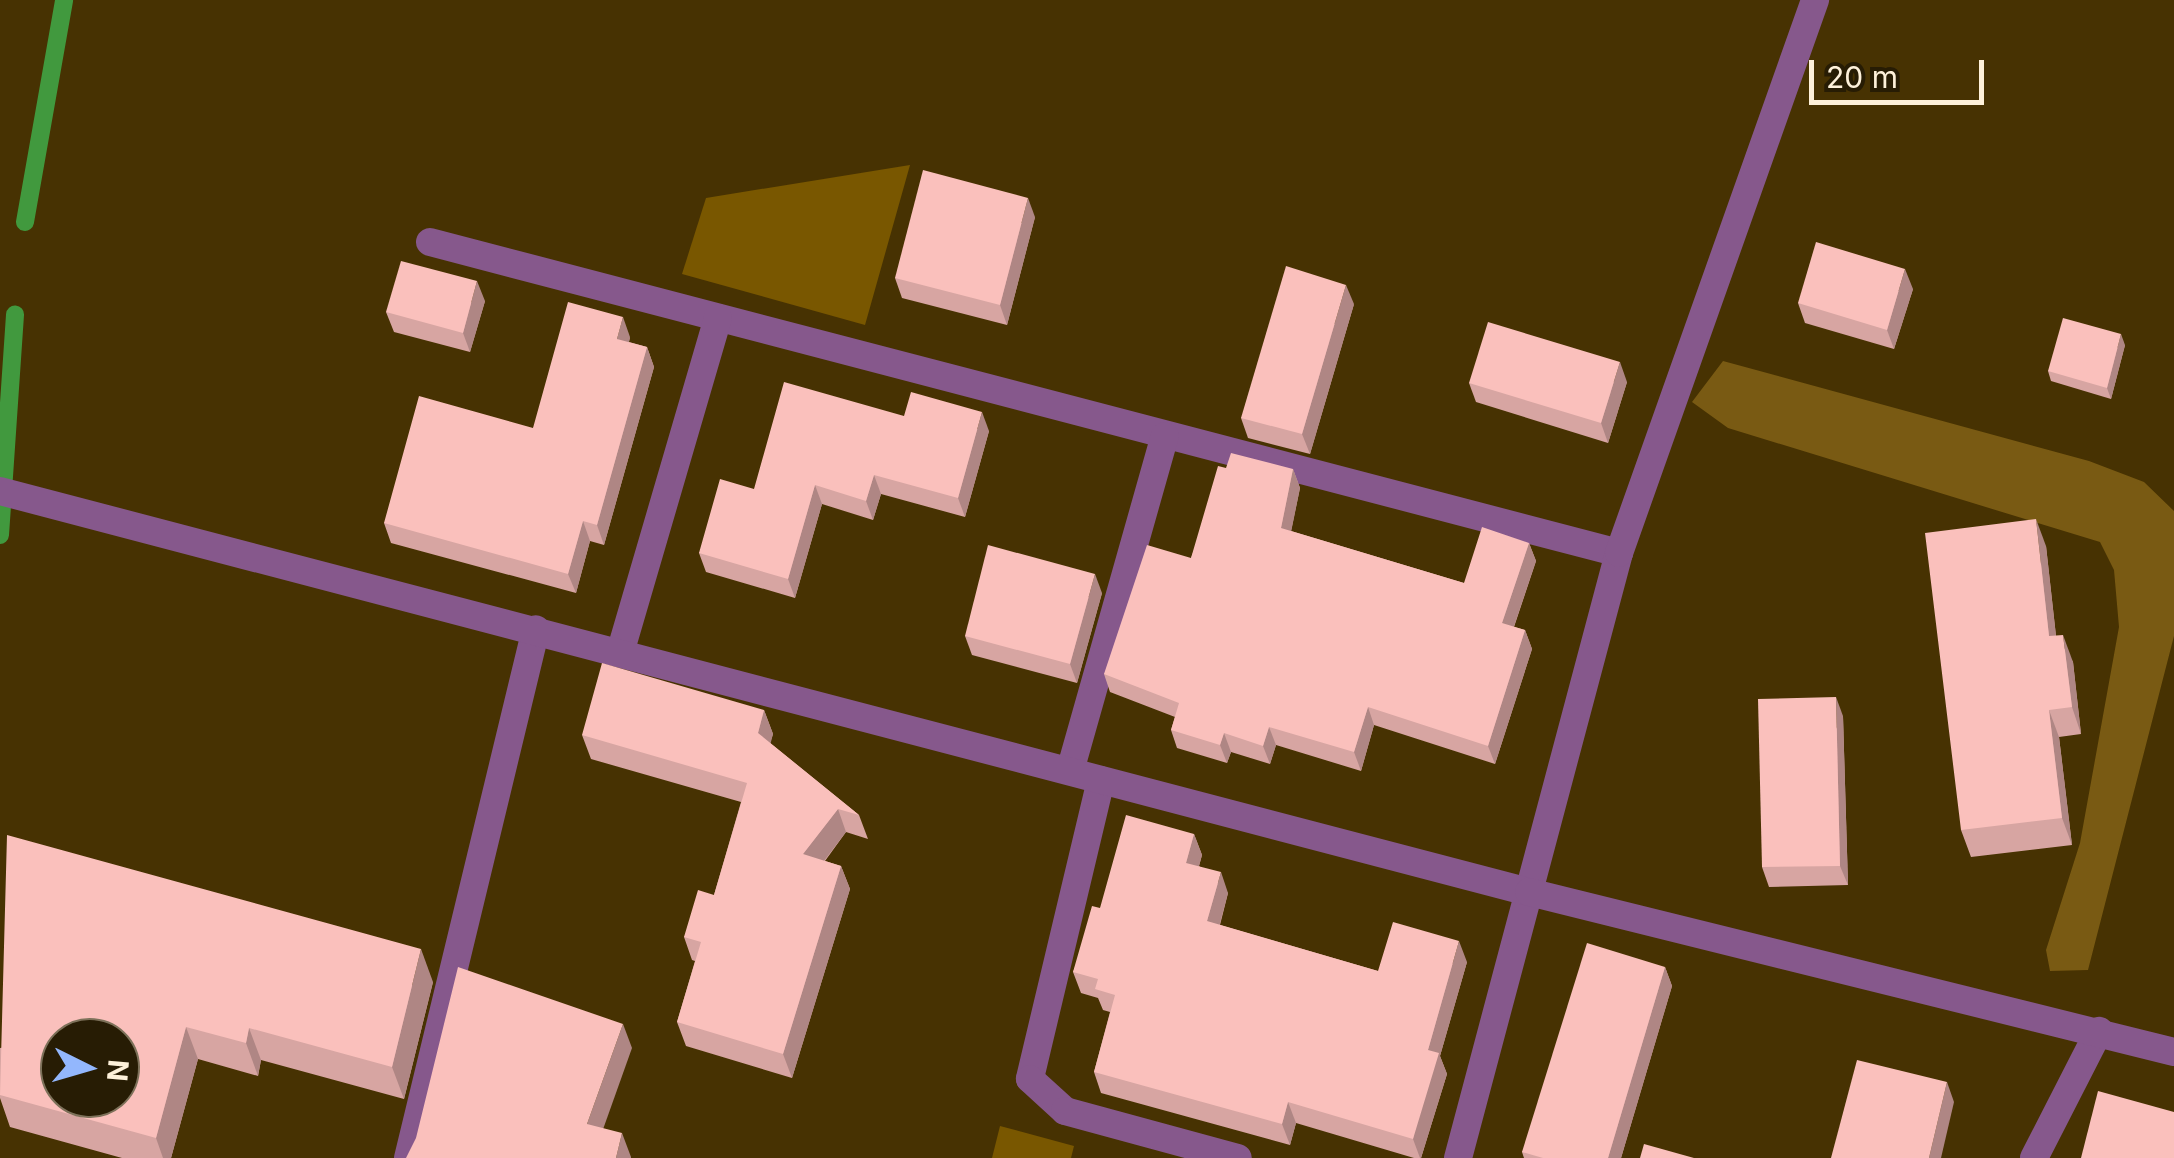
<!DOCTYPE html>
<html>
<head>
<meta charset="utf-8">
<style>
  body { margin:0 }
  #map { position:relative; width:2174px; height:1158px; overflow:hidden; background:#473202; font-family:Inter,sans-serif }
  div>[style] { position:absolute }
  .green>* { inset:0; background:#795700 }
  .forest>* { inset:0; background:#795a13 }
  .stream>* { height:18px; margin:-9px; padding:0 9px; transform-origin:9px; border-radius:9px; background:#41993e }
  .minor>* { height:28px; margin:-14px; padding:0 14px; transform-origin:14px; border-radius:14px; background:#86588c }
  .tertiary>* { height:28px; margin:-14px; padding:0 14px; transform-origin:14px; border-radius:14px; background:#86588c }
  .wall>* { inset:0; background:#d7a5a2 }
  .shaded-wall>* { inset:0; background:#af8684 }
  .building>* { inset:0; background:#fac0bc }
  span { translate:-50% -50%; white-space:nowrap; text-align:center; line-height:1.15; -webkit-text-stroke:10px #271c04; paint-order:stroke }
  .north { position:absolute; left:40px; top:1018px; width:100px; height:100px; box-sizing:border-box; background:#271c04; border:2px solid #7d715a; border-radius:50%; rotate:95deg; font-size:28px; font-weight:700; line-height:40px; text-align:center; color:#fef1da }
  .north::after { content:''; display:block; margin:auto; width:35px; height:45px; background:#93b7fd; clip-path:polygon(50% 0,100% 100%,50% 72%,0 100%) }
  .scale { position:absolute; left:1809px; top:60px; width:175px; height:45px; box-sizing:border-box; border:5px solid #fef1da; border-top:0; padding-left:12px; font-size:30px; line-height:35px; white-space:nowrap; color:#fef1da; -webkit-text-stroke:8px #271c04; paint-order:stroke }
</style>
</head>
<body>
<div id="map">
  <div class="green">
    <div style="clip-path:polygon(910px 165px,865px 325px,682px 274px,706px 198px)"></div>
    <div style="clip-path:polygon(1000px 1126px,1074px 1146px,1071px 1158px,992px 1158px)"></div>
  </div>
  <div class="forest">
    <div style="clip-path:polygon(1723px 361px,2089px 461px,2144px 482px,2174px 511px,2174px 636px,2088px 970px,2050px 971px,2046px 950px,2080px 843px,2119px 627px,2114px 570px,2100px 542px,1728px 428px,1692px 402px)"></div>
  </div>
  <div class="stream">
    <div style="left:25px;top:222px;width:225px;rotate:-80deg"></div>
    <div style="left:0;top:535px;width:221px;rotate:-86.1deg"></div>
  </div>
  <div class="minor">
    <div style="left:430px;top:242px;width:1229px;rotate:14.66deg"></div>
    <div style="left:620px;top:653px;width:349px;rotate:-73.7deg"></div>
    <div style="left:1070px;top:771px;width:348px;rotate:-74.2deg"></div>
    <div style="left:1101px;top:780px;width:307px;rotate:103.4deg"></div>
    <div style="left:1030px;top:1079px;width:47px;rotate:42.4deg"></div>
    <div style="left:1065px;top:1111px;width:179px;rotate:15.2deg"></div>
    <div style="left:408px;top:1158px;width:544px;rotate:-76.4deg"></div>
    <div style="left:1458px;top:1158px;width:626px;rotate:-75.1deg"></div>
    <div style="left:1619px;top:553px;width:587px;rotate:-70.48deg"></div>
    <div style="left:2034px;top:1158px;width:143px;rotate:-62.9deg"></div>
  </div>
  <div class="tertiary">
    <div style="left:0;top:491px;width:1581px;rotate:14.7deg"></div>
    <div style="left:1529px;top:892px;width:665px;rotate:13.93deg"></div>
  </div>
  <div class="wall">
    <div style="clip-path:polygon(1035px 217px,1007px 325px,902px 298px,895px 278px)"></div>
    <div style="clip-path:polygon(1913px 289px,1894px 349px,1805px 323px,1798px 303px)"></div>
    <div style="clip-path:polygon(485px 301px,470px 352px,394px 332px,386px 312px)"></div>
    <div style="clip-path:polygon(1354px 304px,1310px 454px,1248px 438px,1241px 418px)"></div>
    <div style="clip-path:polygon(630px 337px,629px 342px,647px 347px,654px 367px,604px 545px,590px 541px,576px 593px,391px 543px,384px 523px,533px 428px)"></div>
    <div style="clip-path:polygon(2125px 345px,2111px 399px,2051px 381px,2048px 371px)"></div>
    <div style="clip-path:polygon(1627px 382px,1608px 443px,1476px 402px,1469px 383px)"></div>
    <div style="clip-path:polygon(904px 416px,989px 431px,965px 517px,881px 494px,873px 520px,822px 504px,795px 598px,706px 572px,699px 553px,754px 489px)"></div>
    <div style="clip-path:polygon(1226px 468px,1293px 469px,1300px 488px,1291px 531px,1464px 583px,1529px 543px,1536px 561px,1514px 627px,1525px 630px,1532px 649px,1495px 764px,1374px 725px,1361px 771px,1276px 745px,1270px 764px,1231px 752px,1227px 763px,1177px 748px,1171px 730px,1175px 717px,1110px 692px,1104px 674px,1191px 558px)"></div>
    <div style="clip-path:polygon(2046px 546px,2056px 636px,2073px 662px,2081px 734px,2059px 737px,2072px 845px,1971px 857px,1961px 830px)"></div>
    <div style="clip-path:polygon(1102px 593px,1077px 683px,972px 655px,965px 636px)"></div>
    <div style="clip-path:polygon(764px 710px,773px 734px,770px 743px,859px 815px,868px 839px,846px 832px,825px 861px,841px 866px,850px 889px,792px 1078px,686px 1046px,677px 1022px,695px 961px,692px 960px,684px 937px,714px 895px,741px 802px,591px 759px,582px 735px)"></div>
    <div style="clip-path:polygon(1843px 716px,1848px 885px,1769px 887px,1762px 867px)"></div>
    <div style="clip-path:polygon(1194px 834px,1202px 855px,1199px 866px,1228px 893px,1220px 925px,1378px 971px,1467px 962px,1440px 1056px,1447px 1074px,1421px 1158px,1414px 1158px,1296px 1123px,1290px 1145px,1101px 1093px,1094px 1072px,1110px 1012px,1103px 1010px,1098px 998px,1081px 993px,1073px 972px,1100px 908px)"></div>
    <div style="clip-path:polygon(1665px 967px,1672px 986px,1621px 1158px,1524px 1158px,1522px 1152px)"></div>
    <div style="clip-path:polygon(433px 982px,404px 1099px,261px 1060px,258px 1076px,198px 1059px,171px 1158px,122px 1158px,10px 1127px,0 1098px,0 1048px)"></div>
  </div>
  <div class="shaded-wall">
    <div style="clip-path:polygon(1028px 198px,1035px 217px,1007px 325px,1000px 305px)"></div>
    <div style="clip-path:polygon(1905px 269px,1913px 289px,1894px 349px,1887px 330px)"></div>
    <div style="clip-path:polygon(477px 281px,485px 301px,470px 352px,463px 333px)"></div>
    <div style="clip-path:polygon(1346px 285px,1354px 304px,1310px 454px,1302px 434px)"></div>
    <div style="clip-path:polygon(623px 317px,630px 337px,625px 358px,617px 339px)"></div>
    <div style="clip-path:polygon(2121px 334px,2125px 345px,2111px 399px,2107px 388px)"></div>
    <div style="clip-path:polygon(647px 347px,654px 367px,604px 545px,597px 525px)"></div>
    <div style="clip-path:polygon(1620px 362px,1627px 382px,1608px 443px,1601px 423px)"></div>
    <div style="clip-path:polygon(982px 412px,989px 431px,965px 517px,958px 498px)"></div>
    <div style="clip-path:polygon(1293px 469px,1300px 488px,1288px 547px,1281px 528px)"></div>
    <div style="clip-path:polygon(874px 475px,881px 494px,873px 520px,866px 501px)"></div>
    <div style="clip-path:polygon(815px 485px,822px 504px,795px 598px,788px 579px)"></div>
    <div style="clip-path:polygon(2036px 519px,2046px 546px,2059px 663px,2049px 636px)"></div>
    <div style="clip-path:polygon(583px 521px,590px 541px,576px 593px,568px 574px)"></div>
    <div style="clip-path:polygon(1529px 543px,1536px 561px,1509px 641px,1502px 623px)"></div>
    <div style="clip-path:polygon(1095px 574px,1102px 593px,1077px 683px,1070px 664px)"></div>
    <div style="clip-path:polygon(1525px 630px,1532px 649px,1495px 764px,1488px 746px)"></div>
    <div style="clip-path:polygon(2063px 635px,2073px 662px,2081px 734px,2072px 707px)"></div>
    <div style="clip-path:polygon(1836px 697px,1843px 716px,1848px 885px,1840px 866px)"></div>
    <div style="clip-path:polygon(1368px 707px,1374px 725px,1361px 771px,1354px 752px)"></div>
    <div style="clip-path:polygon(764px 710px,773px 734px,767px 757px,758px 733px)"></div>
    <div style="clip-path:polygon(2049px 710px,2059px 737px,2072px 845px,2062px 818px)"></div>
    <div style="clip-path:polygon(1269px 727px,1276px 745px,1270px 764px,1263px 746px)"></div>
    <div style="clip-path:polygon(1224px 733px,1231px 752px,1227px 763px,1220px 745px)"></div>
    <div style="clip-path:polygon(838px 809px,846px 832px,811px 878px,803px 854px)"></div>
    <div style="clip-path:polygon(1194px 834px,1202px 855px,1194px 884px,1186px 863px)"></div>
    <div style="clip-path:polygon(841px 866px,850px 889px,792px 1078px,783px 1054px)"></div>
    <div style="clip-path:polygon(1221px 872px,1228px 893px,1215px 942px,1207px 921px)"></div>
    <div style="clip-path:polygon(1459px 941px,1467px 962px,1440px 1056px,1447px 1074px,1421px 1158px,1420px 1158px,1413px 1139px,1428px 1050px)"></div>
    <div style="clip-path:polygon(421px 949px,433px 982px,404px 1099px,392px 1067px)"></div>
    <div style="clip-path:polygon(1665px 967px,1672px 986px,1621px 1158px,1608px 1158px)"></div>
    <div style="clip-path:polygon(623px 1024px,632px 1048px,596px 1149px,587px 1124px)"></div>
    <div style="clip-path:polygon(186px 1027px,198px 1059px,171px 1158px,163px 1158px,156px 1138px)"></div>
    <div style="clip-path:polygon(249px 1028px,261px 1060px,258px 1076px,246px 1043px)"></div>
    <div style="clip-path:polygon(1947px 1082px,1954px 1102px,1941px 1158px,1929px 1158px)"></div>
    <div style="clip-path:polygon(1288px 1102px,1296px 1123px,1290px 1145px,1282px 1124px)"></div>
    <div style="clip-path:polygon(622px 1133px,631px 1157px,631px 1158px,616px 1158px)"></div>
  </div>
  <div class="building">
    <div style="clip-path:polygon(923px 170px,1028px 198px,1000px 305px,895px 278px)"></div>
    <div style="clip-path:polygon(1816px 242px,1905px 269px,1887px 330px,1798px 303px)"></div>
    <div style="clip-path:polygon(401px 261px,477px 281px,463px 333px,386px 312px)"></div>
    <div style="clip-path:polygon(1286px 266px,1346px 285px,1302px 434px,1241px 418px)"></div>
    <div style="clip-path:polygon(568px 302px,623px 317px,617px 339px,647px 347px,597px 525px,583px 521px,568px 574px,384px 523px,419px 396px,533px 428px)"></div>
    <div style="clip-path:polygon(2063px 318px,2121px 334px,2107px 388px,2048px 371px)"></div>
    <div style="clip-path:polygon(1488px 322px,1620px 362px,1601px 423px,1469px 383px)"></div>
    <div style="clip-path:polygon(784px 382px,904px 416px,911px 392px,982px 412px,958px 498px,874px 475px,866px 501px,815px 485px,788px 579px,699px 553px,720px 479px,754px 489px)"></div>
    <div style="clip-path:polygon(1231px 453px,1293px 469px,1281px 528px,1464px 583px,1482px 527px,1529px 543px,1502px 623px,1525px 630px,1488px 746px,1368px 707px,1354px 752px,1269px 727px,1263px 746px,1224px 733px,1220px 745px,1171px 730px,1179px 703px,1104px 674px,1147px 545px,1191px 558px,1218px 466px,1226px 468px)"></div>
    <div style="clip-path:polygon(2036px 519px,2049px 636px,2063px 635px,2072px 707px,2049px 710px,2062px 818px,1961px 830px,1925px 533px)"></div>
    <div style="clip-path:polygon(988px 545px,1095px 574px,1070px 664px,965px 636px)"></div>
    <div style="clip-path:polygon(602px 663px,764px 710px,758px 733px,859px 815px,838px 809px,803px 854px,841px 866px,783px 1054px,677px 1022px,701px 942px,684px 937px,698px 890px,714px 895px,747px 783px,582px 735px)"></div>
    <div style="clip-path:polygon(1836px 697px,1840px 866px,1762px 867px,1758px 699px)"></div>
    <div style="clip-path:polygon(1126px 815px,1194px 834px,1186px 863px,1221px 872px,1207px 921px,1378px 971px,1393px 922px,1459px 941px,1428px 1050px,1439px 1053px,1413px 1139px,1288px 1102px,1282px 1124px,1094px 1072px,1115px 995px,1095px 989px,1098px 979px,1073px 972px,1092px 906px,1100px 908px)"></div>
    <div style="clip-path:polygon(evenodd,7px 835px,421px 949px,392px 1067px,249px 1028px,246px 1043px,186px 1027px,156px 1138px,0 1095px,7px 835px,60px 1038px,120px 1038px,120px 1098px,60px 1098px,60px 1038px)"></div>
    <div style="clip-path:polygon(1587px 943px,1665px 967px,1608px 1158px,1543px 1158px,1522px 1152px)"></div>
    <div style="clip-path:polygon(458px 967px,623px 1024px,587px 1124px,622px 1133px,616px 1158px,406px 1158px,416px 1138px)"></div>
    <div style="clip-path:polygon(1857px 1060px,1947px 1082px,1929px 1158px,1831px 1158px)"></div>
    <div style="clip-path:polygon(2098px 1091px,2174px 1112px,2174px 1158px,2081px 1158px)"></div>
    <div style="clip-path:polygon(1644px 1144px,1694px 1158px,1640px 1158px)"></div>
  </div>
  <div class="north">N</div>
  <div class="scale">20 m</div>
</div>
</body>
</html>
